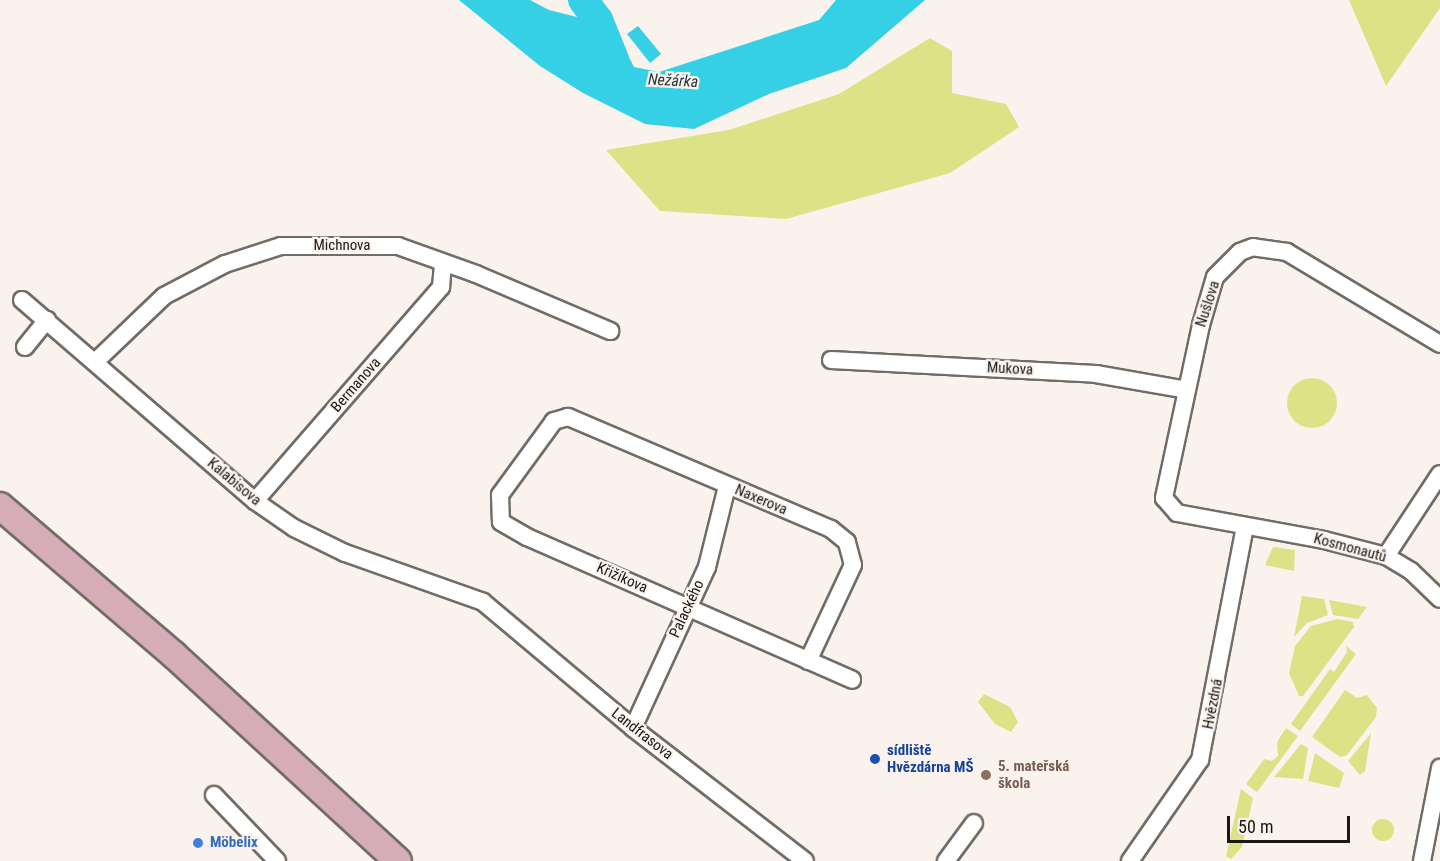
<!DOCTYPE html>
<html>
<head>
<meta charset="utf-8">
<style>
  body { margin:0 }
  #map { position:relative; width:1440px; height:861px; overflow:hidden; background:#faf3ed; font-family:"Roboto Condensed",sans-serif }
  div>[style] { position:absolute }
  .green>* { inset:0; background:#dae385 }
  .round { border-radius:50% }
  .water>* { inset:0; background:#35d0e5 }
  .river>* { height:30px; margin:-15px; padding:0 15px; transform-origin:15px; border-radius:15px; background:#35d0e5 }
  .roads { filter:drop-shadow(2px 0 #726c67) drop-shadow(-2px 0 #726c67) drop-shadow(0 2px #726c67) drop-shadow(0 -2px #726c67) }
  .street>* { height:16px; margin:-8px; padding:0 8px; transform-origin:8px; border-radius:8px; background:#fff }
  .primary>* { height:26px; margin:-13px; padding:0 13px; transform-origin:13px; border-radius:13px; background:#d6acb9 }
  .dots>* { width:16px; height:16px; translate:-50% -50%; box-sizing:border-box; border:3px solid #faf3ed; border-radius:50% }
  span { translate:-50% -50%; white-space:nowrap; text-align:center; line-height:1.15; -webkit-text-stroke:4.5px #faf3ed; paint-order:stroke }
  .street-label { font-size:15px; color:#1a1815 }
  .transit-label { font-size:15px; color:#164399; font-weight:700 }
  .left { translate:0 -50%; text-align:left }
  .education-label { font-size:15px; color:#785e54; font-weight:700 }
  .shop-label { font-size:15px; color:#366cbe; font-weight:700 }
  .water-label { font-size:16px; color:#1e363a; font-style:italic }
  .scale { position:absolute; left:1227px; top:816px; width:123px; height:27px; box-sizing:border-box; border:3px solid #1a1815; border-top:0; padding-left:8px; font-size:18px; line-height:21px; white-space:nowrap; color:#1a1815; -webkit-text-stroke:4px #faf3ed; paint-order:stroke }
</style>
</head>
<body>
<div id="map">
  <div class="green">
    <div style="clip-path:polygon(1349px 0,1440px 0,1440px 8px,1386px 86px)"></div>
    <div style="clip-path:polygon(930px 38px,952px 51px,952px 93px,1006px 104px,1019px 127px,950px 173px,786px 219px,660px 211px,606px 150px,729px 130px,839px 94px)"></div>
    <div class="round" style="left:1287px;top:378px;width:50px;height:50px"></div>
    <div style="clip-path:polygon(1273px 547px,1295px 550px,1294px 571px,1265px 565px)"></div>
    <div style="clip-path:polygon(1302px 596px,1324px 599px,1328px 615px,1307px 623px,1294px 637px)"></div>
    <div style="clip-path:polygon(1329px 600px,1367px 607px,1358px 619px,1333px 615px)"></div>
    <div style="clip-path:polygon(1337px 619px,1353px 622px,1354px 627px,1303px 696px,1299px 696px,1289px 673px,1295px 646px,1311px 626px)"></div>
    <div style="clip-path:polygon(1346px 646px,1356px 654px,1300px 731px,1291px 724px,1330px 669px,1334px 672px,1347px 652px)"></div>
    <div style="clip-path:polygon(1345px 690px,1357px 698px,1367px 695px,1377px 708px,1376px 717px,1347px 755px,1340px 757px,1312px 737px)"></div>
    <div style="clip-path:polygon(984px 694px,1010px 707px,1018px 722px,1011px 732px,995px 724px,978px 702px)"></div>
    <div style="clip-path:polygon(1286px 728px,1298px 736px,1257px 792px,1246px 784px,1264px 759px,1272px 761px,1278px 756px,1277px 742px)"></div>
    <div style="clip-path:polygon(1371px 733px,1365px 771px,1360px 775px,1348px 761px)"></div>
    <div style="clip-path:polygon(1301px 744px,1308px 748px,1303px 779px,1274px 777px)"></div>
    <div style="clip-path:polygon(1315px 753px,1344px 773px,1339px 788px,1308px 781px)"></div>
    <div style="clip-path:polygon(1241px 789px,1253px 798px,1242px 847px,1231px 859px,1226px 856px)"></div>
    <div class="round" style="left:1372px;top:819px;width:22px;height:22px"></div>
  </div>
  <div class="water">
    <div style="clip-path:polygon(459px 0,530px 0,549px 10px,613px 26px,634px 67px,659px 72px,819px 20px,836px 0,925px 0,846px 68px,769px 94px,694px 129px,645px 124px,583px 93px,540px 66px)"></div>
    <div style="clip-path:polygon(638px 26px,661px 54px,650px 63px,627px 34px)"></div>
  </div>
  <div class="river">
    <div style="left:583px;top:0;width:25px;rotate:53deg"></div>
    <div style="left:598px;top:20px;width:42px;rotate:67.7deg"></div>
  </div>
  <div class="roads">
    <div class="street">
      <div style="left:22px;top:300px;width:308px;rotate:40.8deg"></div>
      <div style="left:255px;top:501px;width:47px;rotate:34.7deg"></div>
      <div style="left:294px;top:528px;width:57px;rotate:26.1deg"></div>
      <div style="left:345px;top:553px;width:146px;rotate:19.5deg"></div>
      <div style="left:483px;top:602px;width:196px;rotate:40deg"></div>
      <div style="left:633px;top:728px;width:217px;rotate:37.7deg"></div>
      <div style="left:1440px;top:344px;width:179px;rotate:-149deg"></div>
      <div style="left:1287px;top:252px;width:34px;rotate:-172deg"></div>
      <div style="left:1253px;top:247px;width:14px;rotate:159deg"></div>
      <div style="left:1240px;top:252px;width:35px;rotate:135deg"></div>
      <div style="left:1215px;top:277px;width:50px;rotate:106.3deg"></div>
      <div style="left:1201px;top:325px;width:177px;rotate:102.1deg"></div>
      <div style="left:1164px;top:498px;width:20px;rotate:49deg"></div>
      <div style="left:1177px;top:513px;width:149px;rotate:10.4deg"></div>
      <div style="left:1324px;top:540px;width:64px;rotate:14.5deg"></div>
      <div style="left:1386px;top:556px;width:29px;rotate:31deg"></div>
      <div style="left:1411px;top:571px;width:40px;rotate:44deg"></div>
      <div style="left:25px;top:347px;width:35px;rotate:-51deg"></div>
      <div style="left:831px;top:360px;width:265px;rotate:3deg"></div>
      <div style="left:1096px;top:374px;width:92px;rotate:10deg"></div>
      <div style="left:95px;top:362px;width:95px;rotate:-43.7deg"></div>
      <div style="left:164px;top:296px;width:69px;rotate:-27.7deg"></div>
      <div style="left:225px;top:264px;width:59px;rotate:-17.8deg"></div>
      <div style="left:281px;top:246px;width:117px"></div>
      <div style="left:398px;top:246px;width:83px;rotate:19.7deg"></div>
      <div style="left:476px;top:274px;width:146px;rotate:23deg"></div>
      <div style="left:255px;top:501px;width:284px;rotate:-49deg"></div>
      <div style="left:441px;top:287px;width:23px;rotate:-85deg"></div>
      <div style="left:1386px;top:556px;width:98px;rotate:-56.6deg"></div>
      <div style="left:808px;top:661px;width:106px;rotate:-64.9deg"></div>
      <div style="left:853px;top:565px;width:24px;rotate:-105deg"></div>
      <div style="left:847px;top:542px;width:21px;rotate:-141deg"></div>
      <div style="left:831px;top:529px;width:286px;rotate:-156.9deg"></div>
      <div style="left:568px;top:417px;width:15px;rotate:164deg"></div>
      <div style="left:554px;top:421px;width:92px;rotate:126.1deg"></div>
      <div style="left:500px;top:495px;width:27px;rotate:88deg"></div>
      <div style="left:501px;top:522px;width:30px;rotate:30deg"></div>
      <div style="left:527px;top:537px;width:355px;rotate:23.7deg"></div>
      <div style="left:633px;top:728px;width:177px;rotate:-65.3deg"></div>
      <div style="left:707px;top:567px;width:83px;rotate:-76.1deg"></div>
      <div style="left:214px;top:795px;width:91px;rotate:46.3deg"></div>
      <div style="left:946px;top:861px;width:47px;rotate:-53.6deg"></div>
      <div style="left:1130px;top:861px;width:123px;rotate:-55.3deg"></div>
      <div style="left:1200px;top:760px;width:237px;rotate:-79.1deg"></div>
      <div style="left:1422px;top:861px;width:95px;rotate:-79deg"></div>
    </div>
    <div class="primary">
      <div style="left:0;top:506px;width:229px;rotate:40.6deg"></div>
      <div style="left:174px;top:655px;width:304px;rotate:42.6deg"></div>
    </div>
  </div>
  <div class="dots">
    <div style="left:875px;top:759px;background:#1a4fb4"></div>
    <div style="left:986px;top:775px;background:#8d6e63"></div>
    <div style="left:198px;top:843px;background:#3f7fe0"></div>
  </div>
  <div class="street-label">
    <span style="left:342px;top:246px">Michnova</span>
    <span style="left:1208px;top:304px;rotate:-72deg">Nušlova</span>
    <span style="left:1010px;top:369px;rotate:3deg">Mukova</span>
    <span style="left:356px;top:385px;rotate:-49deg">Bermanova</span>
    <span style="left:234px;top:482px;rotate:40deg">Kalabisova</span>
    <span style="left:761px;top:500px;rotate:23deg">Naxerova</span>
    <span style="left:1350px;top:548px;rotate:15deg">Kosmonautů</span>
    <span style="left:622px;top:578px;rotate:24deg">Křižíkova</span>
    <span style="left:687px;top:609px;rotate:-65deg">Palackého</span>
    <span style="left:1213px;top:704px;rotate:-79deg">Hvězdná</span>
    <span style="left:642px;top:734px;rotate:38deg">Landfrasova</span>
  </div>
  <div class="transit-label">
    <span class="left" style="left:887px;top:759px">sídliště<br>Hvězdárna MŠ</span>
  </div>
  <div class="education-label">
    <span class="left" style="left:998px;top:775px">5. mateřská<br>škola</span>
  </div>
  <div class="shop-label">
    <span class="left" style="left:210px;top:843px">Möbelix</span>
  </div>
  <div class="water-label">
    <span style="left:673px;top:81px;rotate:3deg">Nežárka</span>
  </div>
  <div class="scale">50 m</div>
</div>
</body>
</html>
